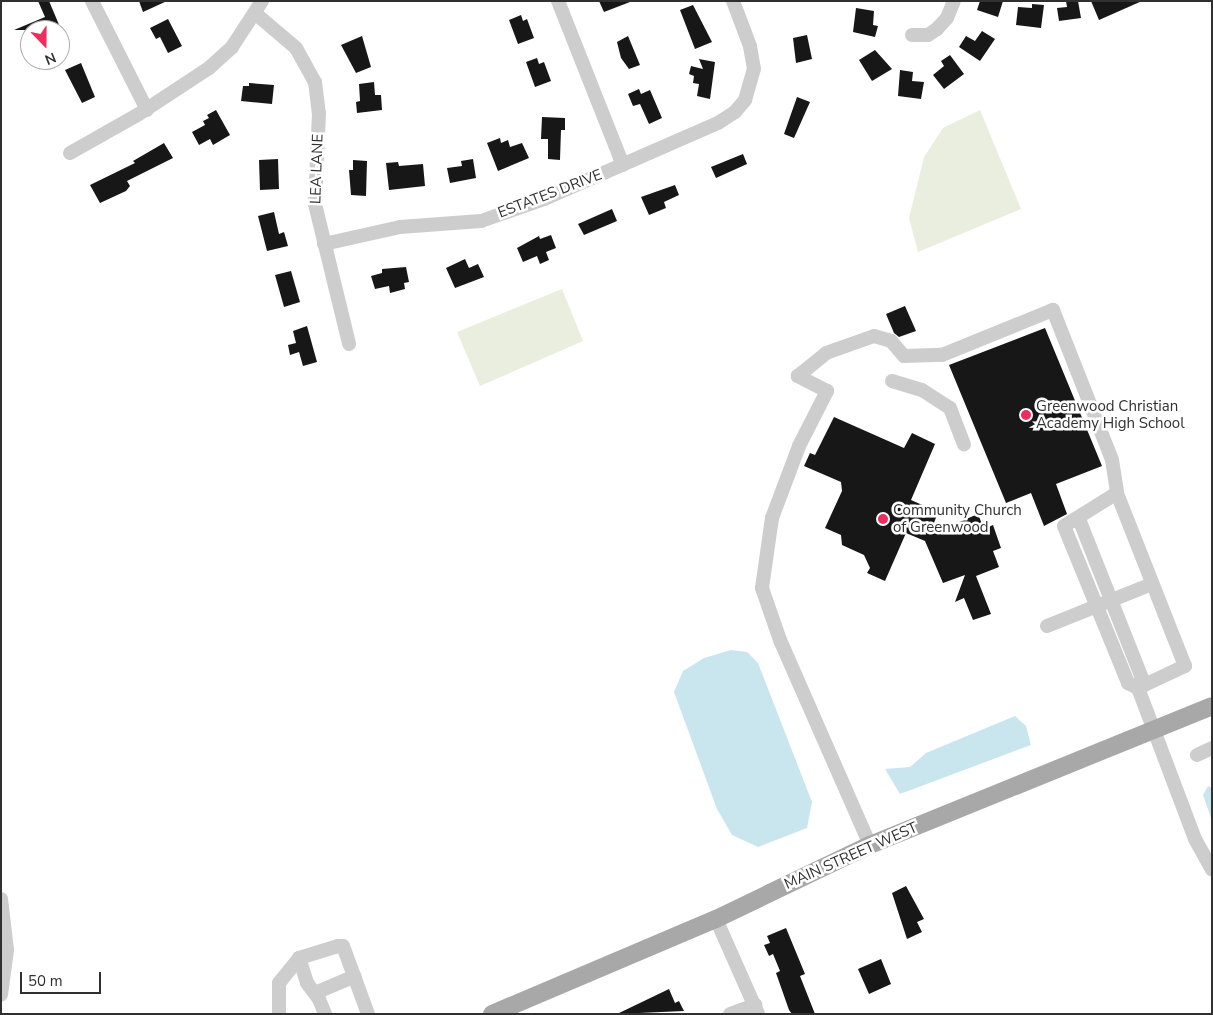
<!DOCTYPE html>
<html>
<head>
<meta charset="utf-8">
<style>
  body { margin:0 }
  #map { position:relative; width:1213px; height:1015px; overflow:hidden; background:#fff; font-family:"Nunito Sans",sans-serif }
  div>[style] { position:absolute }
  .green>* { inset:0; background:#e9eede }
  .water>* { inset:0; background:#c9e6ee }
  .building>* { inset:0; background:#171717 }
  .minor>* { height:14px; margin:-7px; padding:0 7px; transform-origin:7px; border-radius:7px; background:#cdcdcd }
  .major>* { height:18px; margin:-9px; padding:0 9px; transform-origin:9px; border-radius:9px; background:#a8a8a8 }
  .dots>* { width:14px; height:14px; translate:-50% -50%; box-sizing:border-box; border:2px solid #fff; border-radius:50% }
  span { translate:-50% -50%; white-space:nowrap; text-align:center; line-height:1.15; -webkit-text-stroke:5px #fff; paint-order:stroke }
  .street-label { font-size:15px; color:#303030 }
  .poi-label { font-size:15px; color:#303030 }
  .left { translate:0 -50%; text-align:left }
  .frame { position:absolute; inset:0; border:2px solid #303030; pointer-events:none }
  .north { position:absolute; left:20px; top:20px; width:50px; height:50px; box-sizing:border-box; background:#fff; border:1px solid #acacac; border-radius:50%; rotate:158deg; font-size:14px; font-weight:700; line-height:20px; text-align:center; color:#303030 }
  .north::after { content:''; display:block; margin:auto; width:18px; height:22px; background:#ec2d5e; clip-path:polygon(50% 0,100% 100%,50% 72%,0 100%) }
  .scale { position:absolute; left:20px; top:972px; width:81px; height:22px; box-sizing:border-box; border:2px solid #303030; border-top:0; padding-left:6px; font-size:15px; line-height:18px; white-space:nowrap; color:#303030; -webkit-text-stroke:4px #fff; paint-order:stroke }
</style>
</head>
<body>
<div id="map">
  <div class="green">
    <div style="clip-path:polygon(980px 110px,1021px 209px,918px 252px,909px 218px,924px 157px,943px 128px)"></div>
    <div style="clip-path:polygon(562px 289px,583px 341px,480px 386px,457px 332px)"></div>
  </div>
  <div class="water">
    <div style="clip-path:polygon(731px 650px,747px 652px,758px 663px,812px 802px,807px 828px,758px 847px,732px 835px,717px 809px,674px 692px,683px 671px,704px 658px)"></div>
    <div style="clip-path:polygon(1015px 716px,1026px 726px,1031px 745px,900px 794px,885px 769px,910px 767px,926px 753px)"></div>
    <div style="clip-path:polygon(1208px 786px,1212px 788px,1212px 821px,1203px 795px)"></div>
  </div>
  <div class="building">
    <div style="clip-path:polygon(38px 1px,49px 1px,60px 27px,59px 30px,14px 30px,45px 17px)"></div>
    <div style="clip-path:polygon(139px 1px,167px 1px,143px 12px)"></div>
    <div style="clip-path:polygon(599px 1px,630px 1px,630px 2px,604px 12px)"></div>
    <div style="clip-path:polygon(980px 1px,1003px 1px,998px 17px,977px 10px)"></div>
    <div style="clip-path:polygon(1066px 1px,1078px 1px,1081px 18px,1059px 21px,1057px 8px,1067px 7px)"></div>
    <div style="clip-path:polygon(1091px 1px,1142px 1px,1099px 20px)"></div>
    <div style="clip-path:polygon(1032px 4px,1044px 5px,1041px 28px,1016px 25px,1018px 7px,1032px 8px)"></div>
    <div style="clip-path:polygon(693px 5px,712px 42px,695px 49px,680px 10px)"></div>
    <div style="clip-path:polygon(856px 8px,874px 11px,873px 25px,878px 26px,875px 37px,853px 32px)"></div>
    <div style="clip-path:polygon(521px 15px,523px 21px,527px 19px,534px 38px,518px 44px,509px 20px)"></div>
    <div style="clip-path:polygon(168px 19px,182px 46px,168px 53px,160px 37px,156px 39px,150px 28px)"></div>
    <div style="clip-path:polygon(982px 31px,995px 39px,980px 61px,959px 47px,966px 36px,975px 41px)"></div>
    <div style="clip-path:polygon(807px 35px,812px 59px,796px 63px,793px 38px)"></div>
    <div style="clip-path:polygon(362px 36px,371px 67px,356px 73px,341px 45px)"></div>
    <div style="clip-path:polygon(628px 36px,640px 65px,629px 69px,621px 58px,617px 42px)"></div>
    <div style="clip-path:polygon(875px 50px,892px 69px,872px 81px,859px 60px)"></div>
    <div style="clip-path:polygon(950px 55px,964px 74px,944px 89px,933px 75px,944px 66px,941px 61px)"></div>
    <div style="clip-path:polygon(537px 58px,539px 64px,544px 62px,551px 81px,535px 87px,526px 62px)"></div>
    <div style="clip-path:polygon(699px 59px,715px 62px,710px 99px,697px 96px,699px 84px,693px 83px,694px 76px,689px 74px,691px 66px,703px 69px)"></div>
    <div style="clip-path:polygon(81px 63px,95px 97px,82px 103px,65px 70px)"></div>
    <div style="clip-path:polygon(900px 70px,913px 72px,912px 81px,924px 82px,921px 99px,898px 96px)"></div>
    <div style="clip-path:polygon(374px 82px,375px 95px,381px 95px,382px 110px,357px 113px,356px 102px,360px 101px,359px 84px)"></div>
    <div style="clip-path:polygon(249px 83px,274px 85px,272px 104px,241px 101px,243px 86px,249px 86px)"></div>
    <div style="clip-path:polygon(639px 89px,641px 94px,650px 90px,662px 118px,649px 124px,640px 104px,633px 106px,628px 94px)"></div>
    <div style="clip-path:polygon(797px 97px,810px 102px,794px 138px,784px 134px)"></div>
    <div style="clip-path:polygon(216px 110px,230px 135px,213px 145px,210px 139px,199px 145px,192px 132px,205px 125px,203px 121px,209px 118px,207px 115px)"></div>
    <div style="clip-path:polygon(542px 117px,565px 118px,565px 130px,561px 130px,560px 160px,548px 159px,548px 139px,541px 139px)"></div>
    <div style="clip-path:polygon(500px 138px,501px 143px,508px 140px,510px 147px,522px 143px,529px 158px,498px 171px,487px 143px)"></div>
    <div style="clip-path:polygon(164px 143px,173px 158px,127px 181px,130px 186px,126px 191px,100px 203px,90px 185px,135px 163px,133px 161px)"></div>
    <div style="clip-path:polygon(743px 154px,747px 164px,716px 178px,711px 167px)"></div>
    <div style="clip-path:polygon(278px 159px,279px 189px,260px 190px,259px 160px)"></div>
    <div style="clip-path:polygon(473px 159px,476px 178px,450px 183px,447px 168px,462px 166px,461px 161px)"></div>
    <div style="clip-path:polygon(353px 160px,367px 161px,366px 196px,351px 195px,349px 170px,353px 170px)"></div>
    <div style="clip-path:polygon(398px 162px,399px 166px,423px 164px,425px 186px,389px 190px,386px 163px)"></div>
    <div style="clip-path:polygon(675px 185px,679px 195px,664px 202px,666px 208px,649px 215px,641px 197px)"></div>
    <div style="clip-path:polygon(612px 209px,617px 221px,584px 235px,578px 224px)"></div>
    <div style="clip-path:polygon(274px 212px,279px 234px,284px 232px,288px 246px,267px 251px,258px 216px)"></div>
    <div style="clip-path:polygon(551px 235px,556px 248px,546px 252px,549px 260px,540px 264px,537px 256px,523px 262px,517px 248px,539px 236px,540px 239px)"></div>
    <div style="clip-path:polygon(465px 259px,469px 268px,478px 264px,484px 277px,455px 288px,446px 268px)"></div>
    <div style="clip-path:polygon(406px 267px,409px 282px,404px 283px,405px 289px,390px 293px,389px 286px,375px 289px,371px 276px,382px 273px,382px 269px)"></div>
    <div style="clip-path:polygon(291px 271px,300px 302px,284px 307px,275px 275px)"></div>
    <div style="clip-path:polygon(905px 306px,916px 331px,899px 337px,894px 333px,886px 314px)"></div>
    <div style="clip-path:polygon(307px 326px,317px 362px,303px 366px,299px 352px,290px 355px,288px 345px,296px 343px,293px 331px)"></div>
    <div style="clip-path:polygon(1045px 328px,1102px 466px,1056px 484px,1067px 514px,1044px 526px,1031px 493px,1006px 503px,949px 365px)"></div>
    <div style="clip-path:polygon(834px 417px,904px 448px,912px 433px,935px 444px,911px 500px,938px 512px,934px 523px,945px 528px,978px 514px,984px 529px,993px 525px,1001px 548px,993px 551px,999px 567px,976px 576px,991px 614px,973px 620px,964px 598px,955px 602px,965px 575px,943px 583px,925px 541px,906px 533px,885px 581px,867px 573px,870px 568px,864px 555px,842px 545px,841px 535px,825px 528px,842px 491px,841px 482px,804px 466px,810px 453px,815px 455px)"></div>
    <div style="clip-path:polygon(906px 886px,924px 919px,917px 922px,922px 932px,907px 939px,892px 893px)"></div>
    <div style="clip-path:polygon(786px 928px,805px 974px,800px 976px,815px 1014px,792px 1014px,789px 1010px,776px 973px,780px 971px,773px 954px,769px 956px,764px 945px,770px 943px,767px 936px)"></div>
    <div style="clip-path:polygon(881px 959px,891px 984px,869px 994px,858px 969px)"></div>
    <div style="clip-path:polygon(669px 989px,675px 1003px,679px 1001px,684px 1011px,617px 1014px)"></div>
  </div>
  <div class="minor">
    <div style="left:92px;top:1px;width:122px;rotate:63.2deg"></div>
    <div style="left:558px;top:1px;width:176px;rotate:68.4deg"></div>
    <div style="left:256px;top:14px;width:52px;rotate:40.4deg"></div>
    <div style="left:296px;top:48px;width:39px;rotate:61deg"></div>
    <div style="left:315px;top:82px;width:31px;rotate:83deg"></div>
    <div style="left:319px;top:113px;width:91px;rotate:92.5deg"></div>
    <div style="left:315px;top:204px;width:144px;rotate:76.3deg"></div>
    <div style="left:912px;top:35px;width:16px"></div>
    <div style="left:928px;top:35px;width:11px;rotate:-34deg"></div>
    <div style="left:937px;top:29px;width:15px;rotate:-48deg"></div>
    <div style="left:947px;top:18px;width:18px;rotate:-68deg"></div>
    <div style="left:70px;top:153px;width:79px;rotate:-29.5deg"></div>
    <div style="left:139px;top:114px;width:84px;rotate:-33.3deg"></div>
    <div style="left:209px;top:68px;width:31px;rotate:-42deg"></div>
    <div style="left:232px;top:47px;width:55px;rotate:-56.9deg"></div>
    <div style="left:324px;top:244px;width:78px;rotate:-12.6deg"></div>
    <div style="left:400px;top:227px;width:81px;rotate:-4.2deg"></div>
    <div style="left:481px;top:221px;width:67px;rotate:-19.2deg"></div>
    <div style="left:544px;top:199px;width:190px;rotate:-23.6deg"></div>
    <div style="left:718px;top:123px;width:20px;rotate:-33deg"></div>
    <div style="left:735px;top:112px;width:16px;rotate:-50deg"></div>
    <div style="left:745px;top:100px;width:32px;rotate:-74deg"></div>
    <div style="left:754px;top:69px;width:23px;rotate:-100deg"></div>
    <div style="left:750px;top:46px;width:48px;rotate:-110.7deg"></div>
    <div style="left:892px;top:381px;width:31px;rotate:17deg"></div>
    <div style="left:922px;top:390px;width:33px;rotate:33deg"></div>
    <div style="left:950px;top:408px;width:39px;rotate:69deg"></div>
    <div style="left:1079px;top:519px;width:171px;rotate:68.4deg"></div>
    <div style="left:1142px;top:678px;width:11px;rotate:112deg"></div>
    <div style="left:1047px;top:626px;width:113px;rotate:-21.8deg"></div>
    <div style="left:1138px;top:688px;width:52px;rotate:-25.1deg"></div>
    <div style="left:1185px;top:666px;width:186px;rotate:-111.5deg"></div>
    <div style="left:1117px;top:493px;width:62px;rotate:148.1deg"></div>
    <div style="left:1064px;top:526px;width:170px;rotate:67.8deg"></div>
    <div style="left:1128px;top:683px;width:11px;rotate:27deg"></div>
    <div style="left:1138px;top:688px;width:161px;rotate:69.3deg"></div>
    <div style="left:1195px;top:839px;width:35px;rotate:61deg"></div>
    <div style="left:1197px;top:755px;width:17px;rotate:-25deg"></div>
    <div style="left:870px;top:845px;width:224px;rotate:-113.7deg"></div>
    <div style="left:780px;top:640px;width:55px;rotate:-109.1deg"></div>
    <div style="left:762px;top:588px;width:71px;rotate:-81.9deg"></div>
    <div style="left:772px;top:518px;width:77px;rotate:-69.4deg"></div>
    <div style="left:799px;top:446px;width:62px;rotate:-63deg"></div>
    <div style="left:827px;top:391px;width:33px;rotate:-153deg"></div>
    <div style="left:798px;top:376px;width:36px;rotate:-39deg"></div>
    <div style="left:826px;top:353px;width:51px;rotate:-19.5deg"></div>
    <div style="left:874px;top:336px;width:18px;rotate:16deg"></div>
    <div style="left:891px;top:341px;width:20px;rotate:49deg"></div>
    <div style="left:904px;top:356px;width:38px;rotate:-2deg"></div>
    <div style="left:942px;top:355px;width:120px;rotate:-22.1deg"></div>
    <div style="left:1053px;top:310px;width:161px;rotate:68.5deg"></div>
    <div style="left:1112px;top:460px;width:33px;rotate:81deg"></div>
    <div style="left:1px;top:899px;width:51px;rotate:83.3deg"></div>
    <div style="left:7px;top:950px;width:45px;rotate:97.6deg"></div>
    <div style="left:716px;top:919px;width:104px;rotate:66.1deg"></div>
    <div style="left:299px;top:958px;width:26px;rotate:72deg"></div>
    <div style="left:307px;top:983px;width:20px;rotate:53deg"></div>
    <div style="left:319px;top:999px;width:16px;rotate:68deg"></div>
    <div style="left:315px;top:993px;width:43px;rotate:-23deg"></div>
    <div style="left:279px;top:1014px;width:31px;rotate:-90deg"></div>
    <div style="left:279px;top:983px;width:32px;rotate:-51deg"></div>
    <div style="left:299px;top:958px;width:41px;rotate:-17.1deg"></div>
    <div style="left:338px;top:946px;width:5px"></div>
    <div style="left:343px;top:946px;width:72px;rotate:69.8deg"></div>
    <div style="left:730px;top:1014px;width:27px;rotate:-20deg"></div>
  </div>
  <div class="major">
    <div style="left:492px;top:1014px;width:243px;rotate:-23deg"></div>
    <div style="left:716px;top:919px;width:171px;rotate:-25.7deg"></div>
    <div style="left:870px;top:845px;width:369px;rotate:-22.1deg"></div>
  </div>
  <div class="dots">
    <div style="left:1026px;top:415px;background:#ec2d5e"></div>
    <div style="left:883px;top:519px;background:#ec2d5e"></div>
  </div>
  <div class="street-label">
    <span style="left:317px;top:169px;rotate:-88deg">LEA LANE</span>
    <span style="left:550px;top:194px;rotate:-21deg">ESTATES DRIVE</span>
    <span style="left:851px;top:856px;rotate:-24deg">MAIN STREET WEST</span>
  </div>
  <div class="poi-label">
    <span class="left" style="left:1036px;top:415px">Greenwood Christian<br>Academy High School</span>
    <span class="left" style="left:893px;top:519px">Community Church<br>of Greenwood</span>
  </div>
  <div class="frame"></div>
  <div class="north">N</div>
  <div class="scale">50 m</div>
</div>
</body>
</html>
